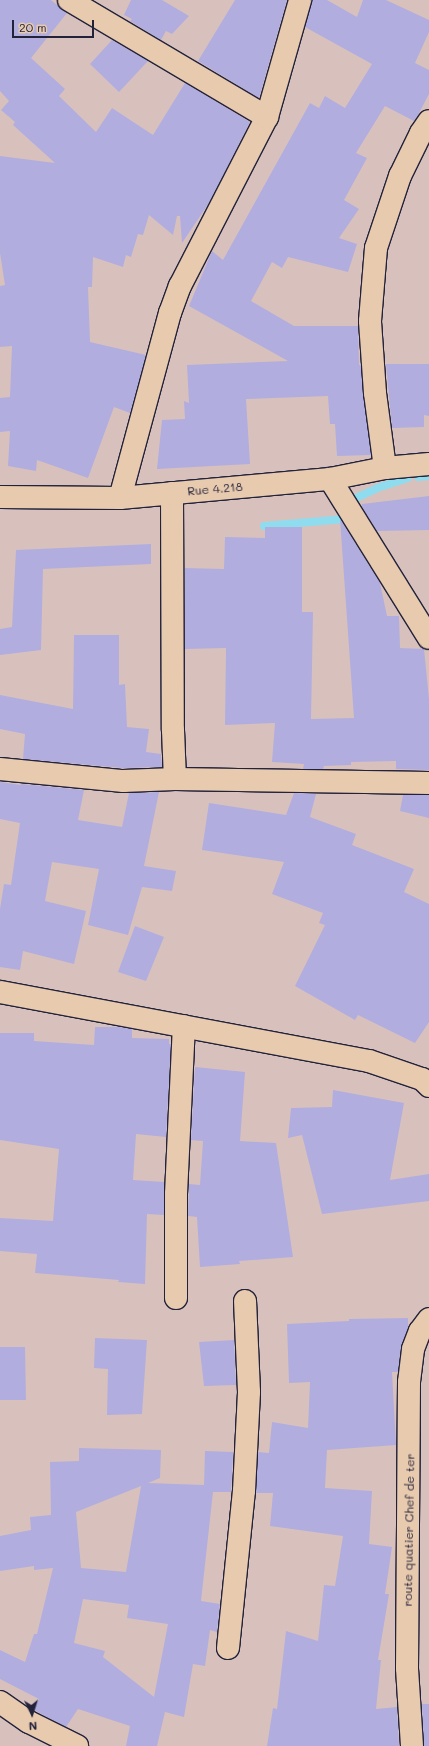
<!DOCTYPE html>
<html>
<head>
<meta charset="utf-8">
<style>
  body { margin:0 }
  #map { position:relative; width:429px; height:1746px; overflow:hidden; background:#d8c1bd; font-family:Mali,sans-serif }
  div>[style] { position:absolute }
  .stream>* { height:8px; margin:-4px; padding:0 4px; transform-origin:4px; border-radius:4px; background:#8fdcef }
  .building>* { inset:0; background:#b1addf }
  .roads { filter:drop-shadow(1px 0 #22223b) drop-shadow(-1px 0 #22223b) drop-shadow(0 1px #22223b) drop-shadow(0 -1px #22223b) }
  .street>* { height:22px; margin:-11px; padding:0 11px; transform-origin:11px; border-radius:11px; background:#e8caae }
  span { translate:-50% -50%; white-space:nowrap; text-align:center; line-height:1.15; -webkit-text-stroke:3px #e8caae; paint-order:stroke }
  .street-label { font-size:12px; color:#22223b }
  .north { position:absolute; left:12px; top:1694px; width:40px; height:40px; -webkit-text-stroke:3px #e8caae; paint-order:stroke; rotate:176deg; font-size:11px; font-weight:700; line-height:16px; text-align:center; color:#22223b }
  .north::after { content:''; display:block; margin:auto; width:14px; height:18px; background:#22223b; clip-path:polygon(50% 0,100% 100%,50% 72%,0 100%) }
  .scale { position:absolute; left:12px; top:20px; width:82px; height:18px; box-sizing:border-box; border:2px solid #22223b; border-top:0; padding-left:5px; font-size:12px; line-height:14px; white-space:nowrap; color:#22223b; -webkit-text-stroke:3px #e8caae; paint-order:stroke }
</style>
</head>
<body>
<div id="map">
  <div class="stream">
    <div style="left:418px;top:477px;width:11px;rotate:-5deg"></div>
    <div style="left:356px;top:498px;width:23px;rotate:-25deg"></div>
    <div style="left:377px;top:488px;width:32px;rotate:-18deg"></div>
    <div style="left:264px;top:526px;width:81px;rotate:-4.9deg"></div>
  </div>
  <div class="building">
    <div style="clip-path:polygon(0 0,51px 0,67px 13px,31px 58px,65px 89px,59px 96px,96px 132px,112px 108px,153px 135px,185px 83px,250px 122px,209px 203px,182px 243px,180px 216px,177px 216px,173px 235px,149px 215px,143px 235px,138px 234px,131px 257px,126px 255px,123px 267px,93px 257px,92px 287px,88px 287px,90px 342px,146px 355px,130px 413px,114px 407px,88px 478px,37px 460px,36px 471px,8px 466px,10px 431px,0 432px,0 398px,10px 397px,12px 346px,0 347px,0 286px,5px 285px,0 253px,0 156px,55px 163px,13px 125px,15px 122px,1px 110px,9px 101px,0 91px)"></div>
    <div style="clip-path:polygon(131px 0,162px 0,189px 16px,172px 34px,166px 31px,161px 40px,130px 21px,132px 19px,124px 15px)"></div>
    <div style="clip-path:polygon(235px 0,287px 0,259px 98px,198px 61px)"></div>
    <div style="clip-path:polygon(312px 0,327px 0,357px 17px,363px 0,386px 0,429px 20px,429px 32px,415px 63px,429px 70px,429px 94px,418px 115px,414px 121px,385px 106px,356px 153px,367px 158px,344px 200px,359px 209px,339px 238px,357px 244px,348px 272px,288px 257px,282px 268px,272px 262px,251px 301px,294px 326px,358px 326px,359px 365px,361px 365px,371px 455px,337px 456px,335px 424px,330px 424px,328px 396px,246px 399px,250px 464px,157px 469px,162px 420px,185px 419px,184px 401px,189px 403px,187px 365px,288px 361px,189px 306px,212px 251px,223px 260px,310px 103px,319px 108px,325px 96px,345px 108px,372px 64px,305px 27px)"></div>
    <div style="clip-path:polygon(112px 40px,148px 61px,119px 92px,90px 64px)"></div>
    <div style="clip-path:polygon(386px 364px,429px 364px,429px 416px,424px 415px,424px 427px,392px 428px)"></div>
    <div style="clip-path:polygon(429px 496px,429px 530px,377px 531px,362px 507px,362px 504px)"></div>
    <div style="clip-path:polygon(340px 519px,380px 583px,387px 616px,399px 616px,400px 648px,424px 649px,429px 699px,429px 770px,396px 769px,396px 761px,351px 762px,351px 765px,324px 766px,323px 769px,303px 769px,304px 764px,272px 762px,275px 723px,225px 725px,226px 648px,185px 649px,185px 568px,224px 569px,225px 537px,265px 538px,265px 527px,302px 527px,302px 612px,313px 612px,311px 719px,354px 718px)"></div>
    <div style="clip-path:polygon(151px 544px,151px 564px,43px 569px,41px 650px,0 655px,0 629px,12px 627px,16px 550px)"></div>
    <div style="clip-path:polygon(74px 635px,119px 635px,119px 685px,125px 684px,127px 727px,149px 729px,146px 752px,161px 754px,162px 767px,123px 768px,23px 759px,25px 734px,0 729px,0 695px,73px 709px)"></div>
    <div style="clip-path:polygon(0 782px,21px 785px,21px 784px,84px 790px,78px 820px,122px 827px,129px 793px,159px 792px,144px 866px,176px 871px,172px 891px,142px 887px,128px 935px,88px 925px,99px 869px,52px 862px,45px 901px,86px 911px,74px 964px,23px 951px,20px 970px,0 967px,0 909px,4px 884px,11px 885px,20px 823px,0 819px)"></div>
    <div style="clip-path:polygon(294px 793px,316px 794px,310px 817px,356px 834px,352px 845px,414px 869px,404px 892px,429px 904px,429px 1022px,415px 1043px,358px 1015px,355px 1020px,295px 986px,325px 925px,319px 923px,323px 913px,272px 894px,284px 862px,202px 850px,209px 803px,286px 815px)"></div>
    <div style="clip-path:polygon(403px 795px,429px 795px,429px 818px,400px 811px)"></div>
    <div style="clip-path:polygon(135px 926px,164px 937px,146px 981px,118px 972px)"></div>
    <div style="clip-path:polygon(95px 1027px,118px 1027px,132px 1029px,132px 1038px,169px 1039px,169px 1044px,171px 1044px,166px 1137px,136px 1134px,133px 1180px,164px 1182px,164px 1215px,147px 1214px,145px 1284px,118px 1282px,119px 1280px,35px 1273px,37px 1254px,0 1251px,0 1218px,53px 1221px,59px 1149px,0 1140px,0 1033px,34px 1033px,34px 1041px,94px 1045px)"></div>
    <div style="clip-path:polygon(195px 1067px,245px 1072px,240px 1141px,276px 1143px,293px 1257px,239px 1261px,240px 1264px,200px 1267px,197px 1217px,188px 1216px,189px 1184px,200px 1185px,203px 1141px,191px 1140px)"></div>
    <div style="clip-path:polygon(333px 1090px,404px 1103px,390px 1180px,429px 1174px,429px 1201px,322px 1214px,302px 1135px,288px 1138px,291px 1108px,332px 1107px)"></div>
    <div style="clip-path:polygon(408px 1318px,408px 1327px,401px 1347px,398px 1372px,392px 1372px,396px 1445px,327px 1450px,325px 1488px,372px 1491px,369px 1544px,392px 1547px,385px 1594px,389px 1594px,378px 1660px,381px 1660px,376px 1709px,397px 1707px,399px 1746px,267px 1746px,273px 1708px,277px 1709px,286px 1631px,318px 1641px,324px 1585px,335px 1586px,343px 1536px,270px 1526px,273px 1493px,256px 1493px,258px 1452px,269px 1453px,272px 1422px,308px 1428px,310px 1382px,289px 1383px,287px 1324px,349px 1321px,349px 1319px)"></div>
    <div style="clip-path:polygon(95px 1338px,147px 1340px,142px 1414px,107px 1415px,108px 1369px,94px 1368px)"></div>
    <div style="clip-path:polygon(234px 1340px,236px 1385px,204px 1386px,199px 1342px)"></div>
    <div style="clip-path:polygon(0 1347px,25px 1347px,26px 1400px,0 1400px)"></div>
    <div style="clip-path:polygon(evenodd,79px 1448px,161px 1450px,160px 1478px,148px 1483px,204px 1485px,205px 1451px,233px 1452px,231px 1492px,213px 1492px,201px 1601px,220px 1604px,217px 1632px,210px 1630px,205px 1666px,193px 1664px,184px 1717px,165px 1712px,157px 1746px,126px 1746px,130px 1726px,78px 1709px,66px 1727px,32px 1709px,39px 1699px,0 1679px,0 1650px,25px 1662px,34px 1634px,37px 1634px,53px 1568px,34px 1570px,34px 1566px,0 1571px,0 1536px,31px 1530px,30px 1517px,51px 1515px,50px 1462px,79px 1461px,79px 1448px,141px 1486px,126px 1572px,81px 1568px,76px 1512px,141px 1486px,79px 1448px,83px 1599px,129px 1605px,127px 1618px,168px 1624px,154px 1697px,103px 1657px,105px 1651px,74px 1643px,83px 1599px)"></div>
    <div style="clip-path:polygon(422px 1704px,429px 1704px,429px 1746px,424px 1746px)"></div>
  </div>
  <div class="roads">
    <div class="street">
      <div style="left:69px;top:0;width:230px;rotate:30.6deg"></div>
      <div style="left:385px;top:468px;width:76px;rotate:-97.6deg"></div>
      <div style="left:375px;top:393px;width:72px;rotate:-94deg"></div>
      <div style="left:370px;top:321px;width:73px;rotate:-85.3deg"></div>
      <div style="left:376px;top:248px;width:76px;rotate:-71.6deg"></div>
      <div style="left:400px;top:176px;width:48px;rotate:-64deg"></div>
      <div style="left:421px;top:133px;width:14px;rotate:-56deg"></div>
      <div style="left:330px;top:479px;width:187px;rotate:58.1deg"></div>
      <div style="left:172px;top:493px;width:237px;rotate:89.8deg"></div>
      <div style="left:173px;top:730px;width:49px;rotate:87.7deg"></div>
      <div style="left:0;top:497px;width:120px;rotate:0.5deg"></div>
      <div style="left:120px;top:498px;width:211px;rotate:-5.2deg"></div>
      <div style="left:330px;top:479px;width:56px;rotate:-11.3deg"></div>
      <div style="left:385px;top:468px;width:44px;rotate:-5.2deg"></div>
      <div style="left:120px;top:498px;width:192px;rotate:-74.9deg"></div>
      <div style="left:170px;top:313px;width:29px;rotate:-70deg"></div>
      <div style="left:180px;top:286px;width:190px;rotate:-62.8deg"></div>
      <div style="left:267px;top:117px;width:122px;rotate:-74.2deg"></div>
      <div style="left:0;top:769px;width:124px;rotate:5.6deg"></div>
      <div style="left:123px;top:781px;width:52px;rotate:-2.2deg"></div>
      <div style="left:175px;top:779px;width:254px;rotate:0.9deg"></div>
      <div style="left:0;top:992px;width:375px;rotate:10.6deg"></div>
      <div style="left:369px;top:1061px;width:56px;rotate:18.8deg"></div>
      <div style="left:422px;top:1079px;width:10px;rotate:45deg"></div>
      <div style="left:176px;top:1298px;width:104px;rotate:-90deg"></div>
      <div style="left:176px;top:1194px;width:168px;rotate:-87.3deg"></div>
      <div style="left:228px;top:1648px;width:158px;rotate:-84.2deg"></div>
      <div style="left:244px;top:1491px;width:99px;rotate:-87.1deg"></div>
      <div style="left:249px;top:1392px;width:91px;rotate:-92.5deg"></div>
      <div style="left:0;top:1702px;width:35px;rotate:35deg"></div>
      <div style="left:29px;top:1722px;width:54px;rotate:26.6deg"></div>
      <div style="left:412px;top:1746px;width:78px;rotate:-93.7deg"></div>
      <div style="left:407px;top:1668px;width:286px;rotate:-89.6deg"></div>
      <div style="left:409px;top:1382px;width:33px;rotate:-83deg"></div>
      <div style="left:413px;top:1349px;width:19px;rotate:-69deg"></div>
      <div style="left:420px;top:1331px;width:15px;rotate:-53deg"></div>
    </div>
  </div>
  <div class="street-label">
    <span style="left:215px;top:489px;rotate:-5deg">Rue 4.218</span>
    <span style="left:409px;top:1530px;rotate:-89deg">route quatier Chef de ter</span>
  </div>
  <div class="north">N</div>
  <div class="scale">20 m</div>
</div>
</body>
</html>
